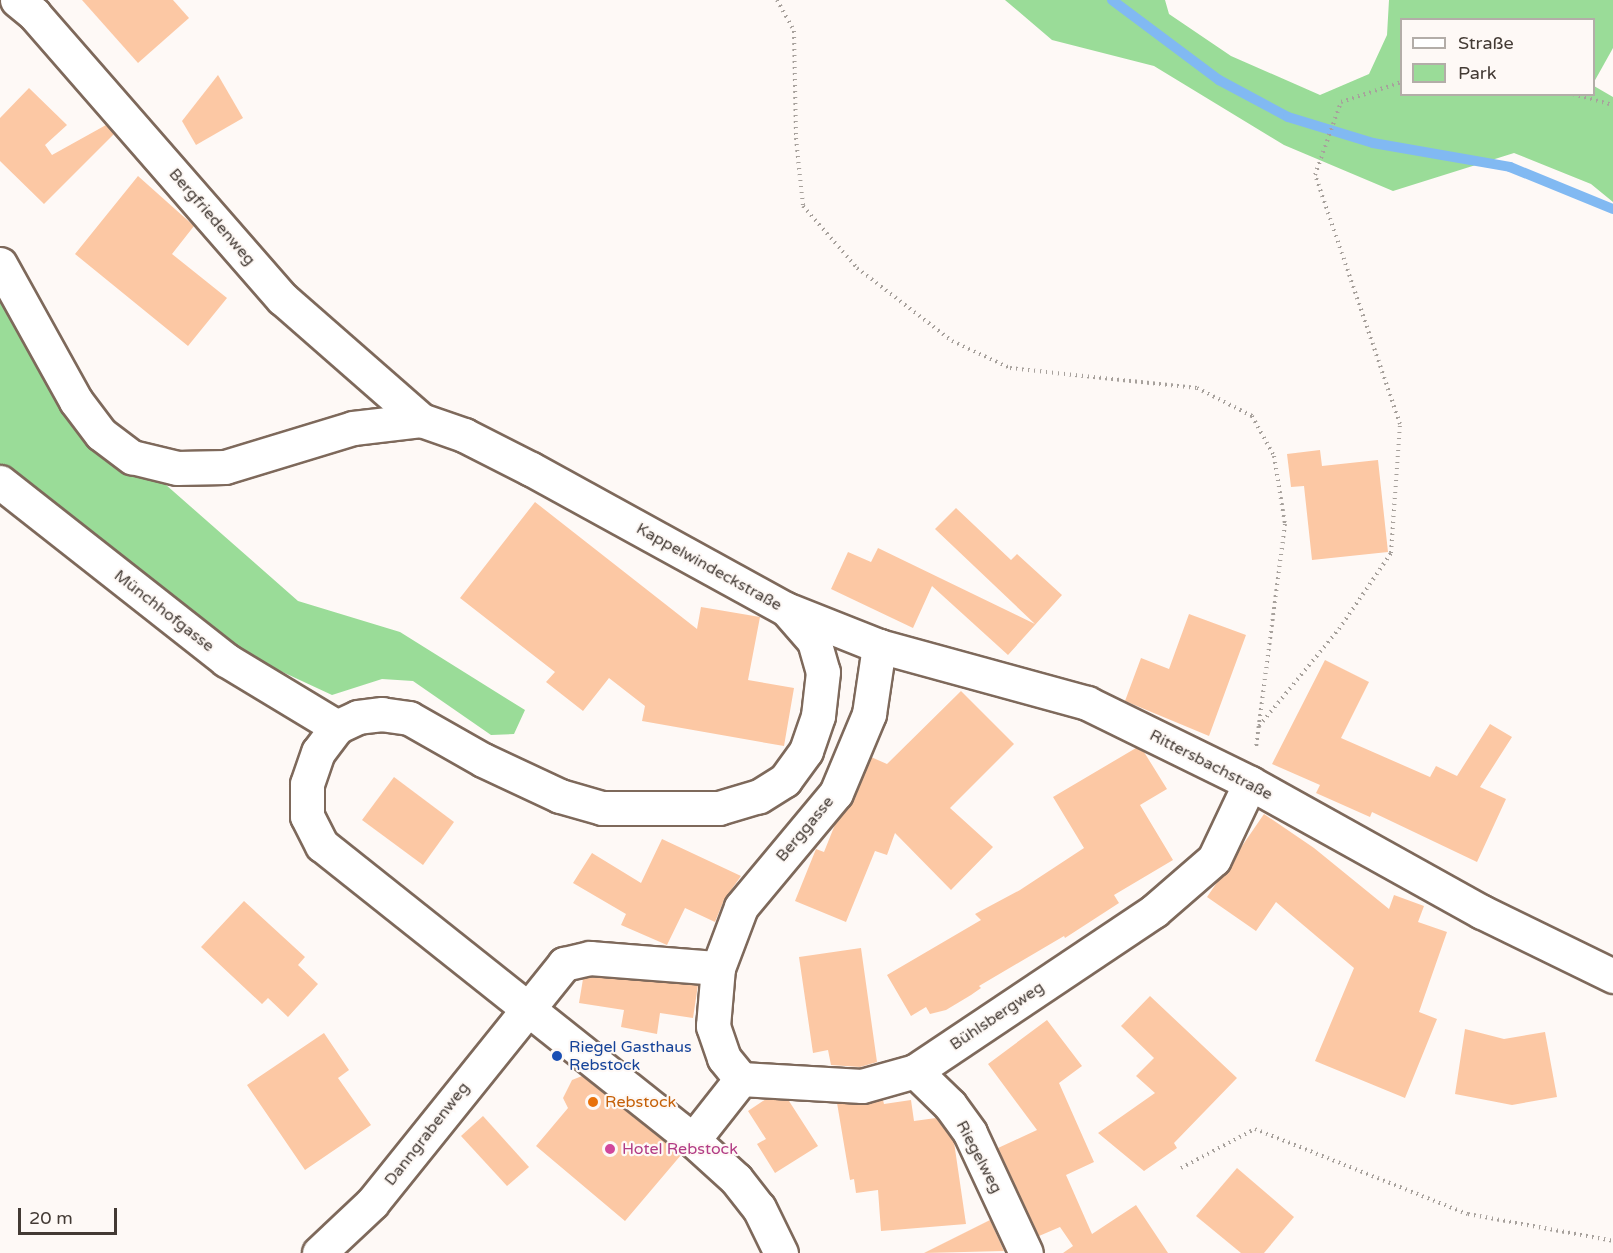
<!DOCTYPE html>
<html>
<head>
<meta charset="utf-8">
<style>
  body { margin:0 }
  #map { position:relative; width:1613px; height:1253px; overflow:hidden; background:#fef9f6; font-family:"Varela Round",sans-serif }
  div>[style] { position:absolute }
  .green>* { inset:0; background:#9adc98 }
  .stream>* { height:10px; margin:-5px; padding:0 5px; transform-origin:5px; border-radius:5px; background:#81b9f2 }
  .building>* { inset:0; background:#fcc8a4 }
  .path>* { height:4px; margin-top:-2px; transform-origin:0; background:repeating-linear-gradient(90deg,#a7a19c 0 1.5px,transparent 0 6px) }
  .roads { filter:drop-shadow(2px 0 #7e695b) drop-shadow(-2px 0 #7e695b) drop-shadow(0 2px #7e695b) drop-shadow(0 -2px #7e695b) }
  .minor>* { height:33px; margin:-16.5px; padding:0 16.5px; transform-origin:16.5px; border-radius:16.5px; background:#fff }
  .dots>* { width:16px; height:16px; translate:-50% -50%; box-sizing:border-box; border:3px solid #fef9f6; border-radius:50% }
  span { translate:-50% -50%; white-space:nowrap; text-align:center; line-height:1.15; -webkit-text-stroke:4.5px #fef9f6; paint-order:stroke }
  .street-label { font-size:16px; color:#433a34 }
  .transit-label { font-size:16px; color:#164399 }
  .left { translate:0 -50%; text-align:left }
  .food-label { font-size:16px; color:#c56008 }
  .hotel-label { font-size:16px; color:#b23c85 }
  .legend { position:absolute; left:1400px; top:18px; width:195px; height:78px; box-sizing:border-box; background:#fef9f6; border:2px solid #b3ada8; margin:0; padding:8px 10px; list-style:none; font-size:18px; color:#433a34 }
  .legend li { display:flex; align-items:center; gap:12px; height:30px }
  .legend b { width:30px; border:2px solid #b3ada8 }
  .scale { position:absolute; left:18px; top:1208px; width:99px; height:27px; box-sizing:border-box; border:3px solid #433a34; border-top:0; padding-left:8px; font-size:18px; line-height:21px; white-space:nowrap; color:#433a34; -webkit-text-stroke:4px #fef9f6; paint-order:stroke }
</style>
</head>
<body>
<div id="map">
  <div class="green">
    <div style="clip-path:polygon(1005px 0,1165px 0,1169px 14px,1231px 56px,1320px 95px,1369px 74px,1387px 35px,1389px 0,1613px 0,1613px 48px,1594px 82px,1594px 20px,1402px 20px,1402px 94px,1594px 94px,1594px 86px,1613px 97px,1613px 202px,1591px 184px,1514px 153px,1393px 191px,1284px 145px,1154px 66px,1052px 40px)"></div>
    <div style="clip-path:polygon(0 294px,11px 306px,74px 428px,105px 461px,157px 477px,298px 601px,400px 632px,525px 710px,514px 734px,491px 735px,413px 681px,382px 679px,332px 695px,233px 649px,0 492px)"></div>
  </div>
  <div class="stream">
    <div style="left:1112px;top:0;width:134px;rotate:36.8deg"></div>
    <div style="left:1219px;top:80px;width:78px;rotate:28.2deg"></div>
    <div style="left:1288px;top:117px;width:89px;rotate:17deg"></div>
    <div style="left:1373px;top:143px;width:139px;rotate:9.9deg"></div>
    <div style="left:1510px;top:167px;width:111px;rotate:22.2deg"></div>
  </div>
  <div class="building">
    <div style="clip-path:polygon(82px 0,173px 0,189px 18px,138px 63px)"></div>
    <div style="clip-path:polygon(218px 75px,243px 118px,196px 145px,182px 121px)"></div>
    <div style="clip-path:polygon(29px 88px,67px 125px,45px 145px,52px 155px,106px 125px,114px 134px,44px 204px,0 161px,0 118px)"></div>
    <div style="clip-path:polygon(138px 176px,194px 226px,172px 254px,227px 298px,188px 346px,75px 254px)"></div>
    <div style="clip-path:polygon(1320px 450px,1322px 466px,1378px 460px,1388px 552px,1312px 560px,1304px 486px,1291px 487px,1287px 454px)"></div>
    <div style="clip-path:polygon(535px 502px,697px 629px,701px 607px,760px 617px,748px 680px,794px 688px,784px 746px,642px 721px,645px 706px,609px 678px,583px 711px,546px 682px,555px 672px,460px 598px)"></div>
    <div style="clip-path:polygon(956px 508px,1011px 560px,1017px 554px,1062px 595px,1008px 655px,932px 586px,913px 628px,831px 589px,848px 552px,871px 562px,878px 548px,1035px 624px,935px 529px)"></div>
    <div style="clip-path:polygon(1189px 614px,1246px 635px,1209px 736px,1125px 701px,1141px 658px,1169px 669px)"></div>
    <div style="clip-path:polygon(1325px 660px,1369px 682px,1341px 738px,1430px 777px,1436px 766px,1457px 776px,1490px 724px,1512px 737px,1480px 787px,1506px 799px,1477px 862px,1372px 812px,1370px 817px,1316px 793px,1320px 785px,1272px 764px)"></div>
    <div style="clip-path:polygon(961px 691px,1014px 744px,950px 808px,993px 847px,951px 890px,895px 833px,887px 855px,875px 851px,846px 922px,795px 901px,816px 849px,824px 852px,836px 822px,853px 800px,871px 757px,887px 764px)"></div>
    <div style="clip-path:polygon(1136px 748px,1144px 752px,1167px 789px,1140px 805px,1173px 860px,1114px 895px,1119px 903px,1065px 938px,1064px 936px,979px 986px,981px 988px,971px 995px,946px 1010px,930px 1014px,926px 1007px,911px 1016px,887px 975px,981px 920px,975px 914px,1020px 890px,1084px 848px,1053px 797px)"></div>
    <div style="clip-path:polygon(394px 777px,454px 822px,423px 865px,362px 820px)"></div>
    <div style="clip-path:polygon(1264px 814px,1314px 848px,1389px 909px,1394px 895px,1424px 906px,1418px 922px,1447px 932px,1419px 1012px,1437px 1019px,1405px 1098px,1315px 1061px,1354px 968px,1276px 902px,1256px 931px,1207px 897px)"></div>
    <div style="clip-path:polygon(662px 839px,741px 876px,724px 900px,715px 922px,685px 908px,667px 945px,621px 925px,626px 914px,573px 883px,592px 853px,641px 883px)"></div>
    <div style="clip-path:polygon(244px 901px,305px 957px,298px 965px,318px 984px,288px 1017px,268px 998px,262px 1004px,201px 947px)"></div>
    <div style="clip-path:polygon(861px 948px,877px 1062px,860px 1067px,831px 1065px,828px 1050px,813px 1053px,799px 957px)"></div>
    <div style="clip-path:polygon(591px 977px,698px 985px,693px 1018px,660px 1013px,657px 1034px,621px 1027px,624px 1010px,579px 1003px,583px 979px)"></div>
    <div style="clip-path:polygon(1150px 996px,1237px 1078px,1174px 1143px,1177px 1148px,1144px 1171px,1098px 1133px,1155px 1093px,1136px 1076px,1154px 1058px,1121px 1026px)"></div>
    <div style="clip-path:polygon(1047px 1020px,1082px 1066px,1059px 1083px,1094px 1162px,1066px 1175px,1092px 1234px,1136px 1205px,1168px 1253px,1063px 1253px,1073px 1246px,1060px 1227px,1039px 1236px,998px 1148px,1037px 1130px,988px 1064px)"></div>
    <div style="clip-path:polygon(1465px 1029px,1504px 1039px,1545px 1032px,1557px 1097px,1512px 1105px,1455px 1094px)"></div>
    <div style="clip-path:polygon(324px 1033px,349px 1070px,338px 1078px,371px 1125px,305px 1170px,247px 1085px)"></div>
    <div style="clip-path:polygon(582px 1076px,681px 1155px,625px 1221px,536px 1146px,568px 1108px,563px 1098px,572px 1080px)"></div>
    <div style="clip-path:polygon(766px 1099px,789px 1101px,818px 1146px,775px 1173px,757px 1144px,766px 1139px,748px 1111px)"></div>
    <div style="clip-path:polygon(883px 1100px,884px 1104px,911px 1100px,914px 1121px,936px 1118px,954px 1142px,966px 1224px,881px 1231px,878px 1190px,856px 1193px,854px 1179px,850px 1180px,837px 1103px,861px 1105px)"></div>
    <div style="clip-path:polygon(483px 1116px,529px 1167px,507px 1186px,461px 1136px)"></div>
    <div style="clip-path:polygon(1237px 1168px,1294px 1217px,1264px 1253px,1241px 1253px,1196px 1216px)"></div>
    <div style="clip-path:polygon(990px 1220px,1004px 1251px,924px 1253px)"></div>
  </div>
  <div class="path">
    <div style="left:777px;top:0;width:35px;rotate:61deg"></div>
    <div style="left:794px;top:31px;width:107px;rotate:88.9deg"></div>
    <div style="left:796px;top:138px;width:68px;rotate:84.1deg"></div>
    <div style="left:803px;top:206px;width:82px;rotate:48.9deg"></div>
    <div style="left:857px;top:268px;width:120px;rotate:37.5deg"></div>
    <div style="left:952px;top:341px;width:64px;rotate:25deg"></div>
    <div style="left:1010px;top:368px;width:188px;rotate:6.1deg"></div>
    <div style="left:1197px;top:388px;width:62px;rotate:27deg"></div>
    <div style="left:1252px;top:416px;width:46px;rotate:61.2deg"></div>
    <div style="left:1274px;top:456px;width:69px;rotate:80.8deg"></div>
    <div style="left:1285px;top:524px;width:226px;rotate:97.4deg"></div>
    <div style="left:1573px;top:94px;width:41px;rotate:15.4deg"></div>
    <div style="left:1259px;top:726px;width:126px;rotate:-50.5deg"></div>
    <div style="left:1339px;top:629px;width:92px;rotate:-55.6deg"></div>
    <div style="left:1391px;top:553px;width:129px;rotate:-86deg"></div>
    <div style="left:1400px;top:424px;width:263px;rotate:-108.8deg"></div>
    <div style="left:1315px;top:175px;width:77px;rotate:-70.4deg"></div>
    <div style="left:1341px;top:102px;width:64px;rotate:-18.2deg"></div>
    <div style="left:1181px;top:1168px;width:84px;rotate:-27.8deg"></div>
    <div style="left:1255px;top:1129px;width:229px;rotate:21.8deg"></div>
    <div style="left:1468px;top:1214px;width:147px;rotate:10.5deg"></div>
  </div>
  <div class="roads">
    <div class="minor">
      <div style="left:17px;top:0;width:22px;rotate:39deg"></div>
      <div style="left:34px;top:14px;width:378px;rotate:48.9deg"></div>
      <div style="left:283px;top:299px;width:184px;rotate:41.2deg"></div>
      <div style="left:0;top:264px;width:157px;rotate:61deg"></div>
      <div style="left:76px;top:401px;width:41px;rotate:52.9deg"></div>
      <div style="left:101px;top:434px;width:39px;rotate:37deg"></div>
      <div style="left:132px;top:457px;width:46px;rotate:13.7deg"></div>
      <div style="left:177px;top:468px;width:48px;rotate:-1.2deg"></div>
      <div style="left:225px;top:467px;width:134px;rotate:-16.9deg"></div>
      <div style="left:353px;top:428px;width:68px;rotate:-6.7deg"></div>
      <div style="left:421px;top:420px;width:46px;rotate:19.2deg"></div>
      <div style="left:464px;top:435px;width:75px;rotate:26.9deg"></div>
      <div style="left:531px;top:469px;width:291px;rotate:28.8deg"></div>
      <div style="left:786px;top:609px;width:43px;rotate:48.8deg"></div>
      <div style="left:814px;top:641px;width:32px;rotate:74deg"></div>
      <div style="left:823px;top:672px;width:44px;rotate:96.5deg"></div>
      <div style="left:818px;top:716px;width:37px;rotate:109deg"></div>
      <div style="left:806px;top:751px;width:36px;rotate:126deg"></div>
      <div style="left:785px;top:780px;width:31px;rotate:148deg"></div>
      <div style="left:759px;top:796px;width:42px;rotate:163.3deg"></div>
      <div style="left:719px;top:808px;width:117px;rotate:180deg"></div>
      <div style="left:602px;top:808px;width:44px;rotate:-164.1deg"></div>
      <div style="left:560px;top:796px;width:85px;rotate:-154.9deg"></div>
      <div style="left:483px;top:760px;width:85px;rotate:-150.4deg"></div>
      <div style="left:409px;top:718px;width:27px;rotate:-172deg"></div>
      <div style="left:382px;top:714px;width:24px;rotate:173deg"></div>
      <div style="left:358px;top:717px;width:23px;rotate:155deg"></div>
      <div style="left:337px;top:727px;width:31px;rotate:127deg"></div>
      <div style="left:318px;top:752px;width:34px;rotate:109deg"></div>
      <div style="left:307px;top:784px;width:32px;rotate:90deg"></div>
      <div style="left:307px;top:816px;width:33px;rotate:63deg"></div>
      <div style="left:322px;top:845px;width:474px;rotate:38.5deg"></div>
      <div style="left:693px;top:1140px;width:58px;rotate:42.2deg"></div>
      <div style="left:736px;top:1179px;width:37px;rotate:52deg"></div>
      <div style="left:759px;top:1208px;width:50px;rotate:63.9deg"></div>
      <div style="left:0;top:482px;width:288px;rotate:38.2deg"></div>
      <div style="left:226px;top:660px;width:130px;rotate:31.1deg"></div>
      <div style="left:791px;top:611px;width:95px;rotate:21.7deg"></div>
      <div style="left:879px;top:646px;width:216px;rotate:15.3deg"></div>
      <div style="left:1087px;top:703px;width:182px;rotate:26.1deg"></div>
      <div style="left:1250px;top:783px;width:265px;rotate:29.1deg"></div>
      <div style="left:1482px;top:912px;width:146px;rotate:26deg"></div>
      <div style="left:915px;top:1071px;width:49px;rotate:44.2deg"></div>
      <div style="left:950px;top:1105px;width:34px;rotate:54deg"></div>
      <div style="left:970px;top:1133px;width:132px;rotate:65deg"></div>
      <div style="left:741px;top:1079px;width:27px;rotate:-129deg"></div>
      <div style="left:724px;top:1058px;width:34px;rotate:-109deg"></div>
      <div style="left:713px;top:1026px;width:58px;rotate:-85.1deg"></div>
      <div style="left:718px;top:968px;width:65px;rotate:-69.3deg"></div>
      <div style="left:741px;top:907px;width:148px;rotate:-50.2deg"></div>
      <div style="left:836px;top:793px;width:86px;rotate:-67.3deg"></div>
      <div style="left:869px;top:714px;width:69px;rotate:-81.6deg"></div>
      <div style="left:693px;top:1140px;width:78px;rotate:-51.8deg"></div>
      <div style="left:741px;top:1079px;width:121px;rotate:3.3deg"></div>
      <div style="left:862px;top:1086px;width:55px;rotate:-15.8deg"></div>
      <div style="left:915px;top:1071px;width:288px;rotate:-33.8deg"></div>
      <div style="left:1154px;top:911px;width:79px;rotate:-40.9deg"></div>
      <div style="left:1214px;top:859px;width:84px;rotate:-64.7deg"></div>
      <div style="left:319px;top:1253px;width:73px;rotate:-43.3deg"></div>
      <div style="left:372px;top:1203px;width:307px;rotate:-51.2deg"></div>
      <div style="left:564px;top:964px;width:27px;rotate:-13deg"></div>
      <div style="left:590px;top:958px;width:128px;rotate:4.5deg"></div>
    </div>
  </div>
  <div class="dots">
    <div style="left:557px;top:1056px;background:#1a4fb4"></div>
    <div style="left:593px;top:1102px;background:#e8710a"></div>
    <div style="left:610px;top:1149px;background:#d1479c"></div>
  </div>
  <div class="street-label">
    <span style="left:212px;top:217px;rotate:49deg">Bergfriedenweg</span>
    <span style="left:709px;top:567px;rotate:29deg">Kappelwindeckstraße</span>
    <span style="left:164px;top:611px;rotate:38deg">Münchhofgasse</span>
    <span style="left:1211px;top:765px;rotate:27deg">Rittersbachstraße</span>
    <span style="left:805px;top:829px;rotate:-50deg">Berggasse</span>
    <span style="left:997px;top:1016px;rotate:-34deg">Bühlsbergweg</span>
    <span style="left:427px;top:1134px;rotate:-52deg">Danngrabenweg</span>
    <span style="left:979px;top:1157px;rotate:62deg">Riegelweg</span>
  </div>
  <div class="transit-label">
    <span class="left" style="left:569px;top:1056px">Riegel Gasthaus<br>Rebstock</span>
  </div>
  <div class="food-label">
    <span class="left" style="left:605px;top:1102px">Rebstock</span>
  </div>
  <div class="hotel-label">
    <span class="left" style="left:622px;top:1149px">Hotel Rebstock</span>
  </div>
  <ul class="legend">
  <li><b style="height:8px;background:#fff"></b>Straße</li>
  <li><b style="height:16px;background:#9adc98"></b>Park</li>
  </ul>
  <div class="scale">20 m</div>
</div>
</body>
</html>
